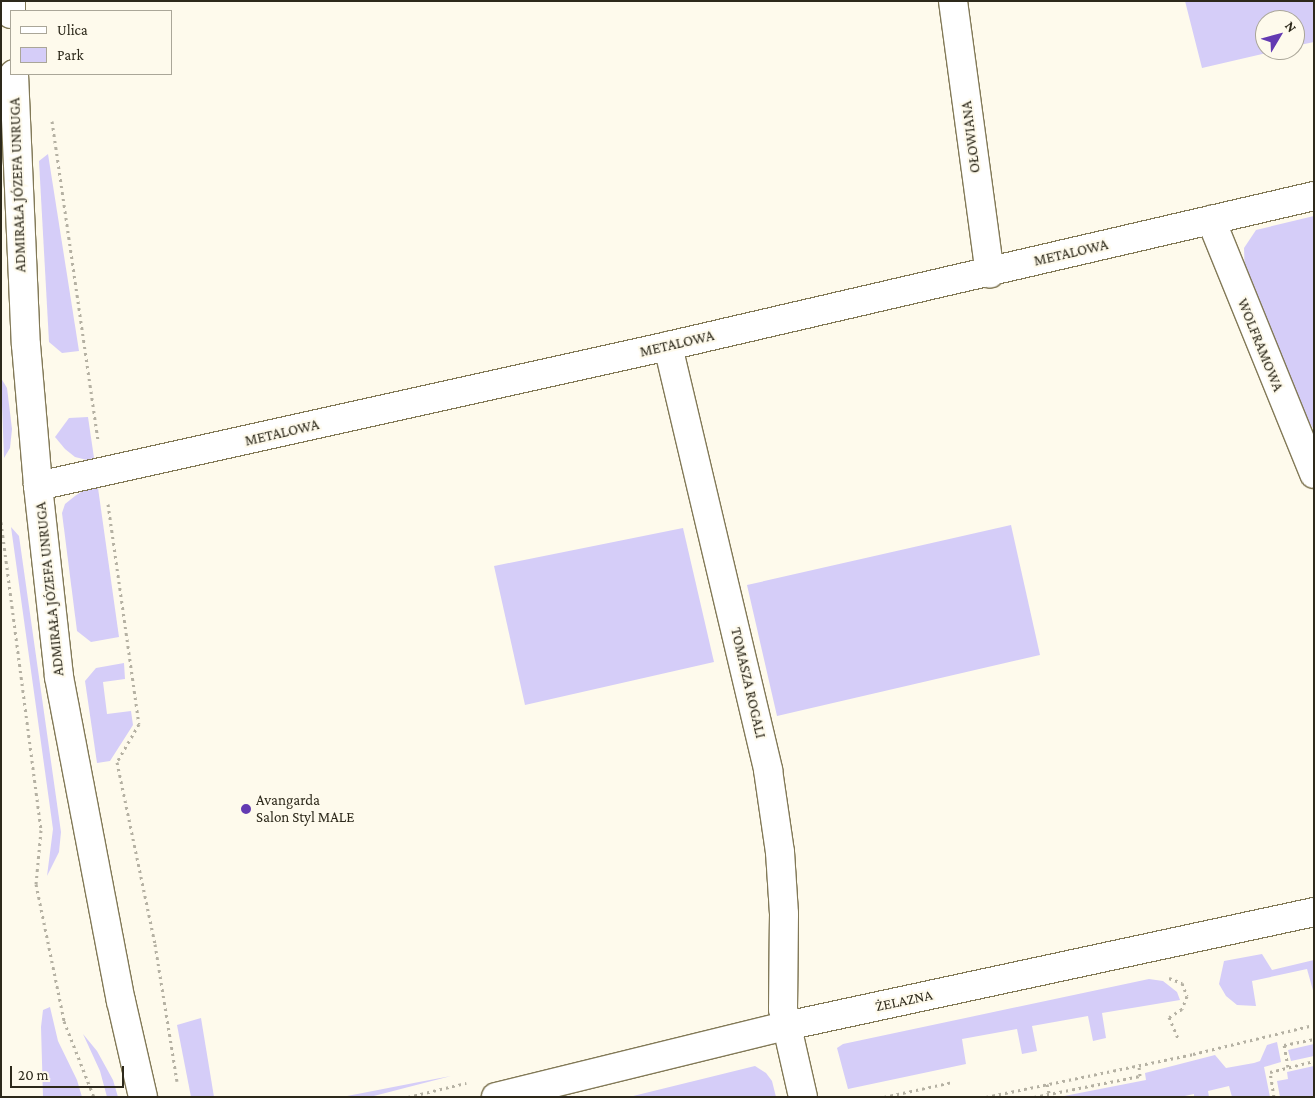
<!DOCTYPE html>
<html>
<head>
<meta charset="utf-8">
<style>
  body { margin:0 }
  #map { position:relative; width:1315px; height:1098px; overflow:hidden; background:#fefaec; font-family:"Crimson Pro",serif }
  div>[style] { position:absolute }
  .green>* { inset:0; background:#d5cdf8 }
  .path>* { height:3px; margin-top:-1.5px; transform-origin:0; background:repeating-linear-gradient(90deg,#b5b1a3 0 2.5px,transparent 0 6.5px) }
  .roads { filter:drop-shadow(1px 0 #827957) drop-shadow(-1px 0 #827957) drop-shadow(0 1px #827957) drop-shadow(0 -1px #827957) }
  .minor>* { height:28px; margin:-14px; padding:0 14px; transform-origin:14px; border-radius:14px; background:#fff }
  .tertiary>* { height:28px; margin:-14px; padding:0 14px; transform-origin:14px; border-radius:14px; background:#fff }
  .dots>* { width:14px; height:14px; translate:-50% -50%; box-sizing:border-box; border:2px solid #fefaec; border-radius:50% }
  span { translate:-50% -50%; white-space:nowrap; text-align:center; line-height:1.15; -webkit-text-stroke:4px #fefaec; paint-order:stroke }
  .street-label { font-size:15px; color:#2d291b }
  .poi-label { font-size:15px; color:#2d291b }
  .left { translate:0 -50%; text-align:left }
  .frame { position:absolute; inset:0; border:2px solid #2d291b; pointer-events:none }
  .legend { position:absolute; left:10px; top:10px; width:162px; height:65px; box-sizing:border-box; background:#fefaec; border:1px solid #aaa698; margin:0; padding:6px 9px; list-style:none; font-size:15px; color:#2d291b }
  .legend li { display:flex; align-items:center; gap:10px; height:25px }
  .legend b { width:25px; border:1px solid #aaa698 }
  .north { position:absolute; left:1255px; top:10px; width:50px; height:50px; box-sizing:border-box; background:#fefaec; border:1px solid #aaa698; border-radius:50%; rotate:53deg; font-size:14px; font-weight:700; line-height:20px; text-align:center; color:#2d291b }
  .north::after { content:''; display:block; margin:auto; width:18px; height:22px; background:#633ab2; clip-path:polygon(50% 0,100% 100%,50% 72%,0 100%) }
  .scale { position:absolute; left:10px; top:1066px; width:114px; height:22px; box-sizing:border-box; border:2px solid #2d291b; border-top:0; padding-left:6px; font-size:15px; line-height:18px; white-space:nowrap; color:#2d291b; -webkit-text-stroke:4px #fefaec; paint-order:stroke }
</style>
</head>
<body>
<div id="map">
  <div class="green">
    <div style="clip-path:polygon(1185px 1px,1314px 1px,1314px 42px,1295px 46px,1295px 20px,1265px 20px,1265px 50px,1280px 50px,1202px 68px)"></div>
    <div style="clip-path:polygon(48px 154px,79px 351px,62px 353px,49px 342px,39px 161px)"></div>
    <div style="clip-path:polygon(1314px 216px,1314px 430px,1282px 376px,1245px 277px,1244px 248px,1256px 230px)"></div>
    <div style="clip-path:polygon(1px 378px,7px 388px,12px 429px,10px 448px,4px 458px)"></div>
    <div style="clip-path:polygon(88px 417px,94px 458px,87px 460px,75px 457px,65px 449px,55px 437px,69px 418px)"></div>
    <div style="clip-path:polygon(98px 488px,119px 637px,91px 642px,77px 631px,62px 513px,65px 504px,75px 496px,84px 490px)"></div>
    <div style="clip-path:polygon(1011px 525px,1040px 655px,777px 716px,747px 585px)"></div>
    <div style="clip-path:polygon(11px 527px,19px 536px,61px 832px,59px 852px,47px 876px,53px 829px)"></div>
    <div style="clip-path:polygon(683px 528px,714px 662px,525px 705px,494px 566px)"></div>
    <div style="clip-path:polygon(124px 663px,125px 679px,103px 682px,107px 714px,131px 711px,133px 725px,110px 761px,97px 763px,85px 681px,96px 668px)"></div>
    <div style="clip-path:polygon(1262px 954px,1272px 970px,1314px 960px,1314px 994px,1307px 969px,1252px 981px,1256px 1006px,1237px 1005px,1226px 996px,1219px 984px,1224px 961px)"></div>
    <div style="clip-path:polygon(1149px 979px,1163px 981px,1177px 992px,1180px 1000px,1102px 1013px,1106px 1038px,1093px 1041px,1088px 1016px,1032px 1026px,1037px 1051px,1022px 1054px,1017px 1029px,962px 1039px,966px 1064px,848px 1089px,837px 1048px,843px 1044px)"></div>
    <div style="clip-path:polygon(50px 1007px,58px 1041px,77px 1080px,82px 1097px,43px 1097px,41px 1027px,43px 1010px)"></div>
    <div style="clip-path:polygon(201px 1018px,214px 1097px,191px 1097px,177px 1025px)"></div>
    <div style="clip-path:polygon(83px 1034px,97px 1051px,113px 1080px,118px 1097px,107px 1097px,100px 1071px)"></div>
    <div style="clip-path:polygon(1277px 1042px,1281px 1062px,1264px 1067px,1270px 1097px,1232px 1097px,1229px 1086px,1208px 1091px,1209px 1097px,1194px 1097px,1194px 1094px,1180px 1097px,1059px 1097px,1146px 1080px,1145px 1073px,1215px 1055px,1226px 1068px,1254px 1063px,1260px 1061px,1267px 1045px)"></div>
    <div style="clip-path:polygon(1314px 1044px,1314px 1056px,1291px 1061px,1288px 1050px)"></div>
    <div style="clip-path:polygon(755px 1066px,766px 1073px,772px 1081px,776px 1097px,629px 1097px)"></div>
    <div style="clip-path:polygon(1314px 1066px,1314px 1097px,1280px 1097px,1277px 1081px,1288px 1079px,1287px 1072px)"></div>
    <div style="clip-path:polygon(451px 1076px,370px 1097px,342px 1097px,419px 1082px)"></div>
  </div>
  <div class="path">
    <div style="left:52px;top:121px;width:321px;rotate:81.8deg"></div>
    <div style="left:108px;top:504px;width:222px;rotate:82deg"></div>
    <div style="left:139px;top:724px;width:44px;rotate:120.1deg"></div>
    <div style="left:117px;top:762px;width:186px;rotate:78.2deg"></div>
    <div style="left:155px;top:944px;width:139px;rotate:80.9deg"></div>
    <div style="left:1px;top:522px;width:311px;rotate:82.6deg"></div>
    <div style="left:41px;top:830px;width:54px;rotate:95.3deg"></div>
    <div style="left:36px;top:884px;width:140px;rotate:78.4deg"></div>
    <div style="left:64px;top:1021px;width:82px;rotate:68.5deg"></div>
    <div style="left:1169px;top:978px;width:14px;rotate:21deg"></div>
    <div style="left:1182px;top:983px;width:14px;rotate:69deg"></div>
    <div style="left:1187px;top:996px;width:14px;rotate:111deg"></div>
    <div style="left:1182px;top:1009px;width:15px;rotate:148deg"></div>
    <div style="left:1169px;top:1017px;width:23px;rotate:67deg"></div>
    <div style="left:1288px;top:1067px;width:22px;rotate:-100deg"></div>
    <div style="left:1284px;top:1045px;width:31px;rotate:-11deg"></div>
    <div style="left:1047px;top:1084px;width:13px;rotate:77deg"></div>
    <div style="left:408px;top:1097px;width:60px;rotate:-13.6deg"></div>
    <div style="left:884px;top:1097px;width:71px;rotate:-12.3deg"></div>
    <div style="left:986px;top:1097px;width:211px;rotate:-11.7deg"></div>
    <div style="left:1193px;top:1054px;width:124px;rotate:-13.5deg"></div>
    <div style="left:1034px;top:1097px;width:108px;rotate:-11.2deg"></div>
    <div style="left:1140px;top:1076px;width:10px;rotate:-96deg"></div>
    <div style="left:1274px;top:1097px;width:25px;rotate:-99deg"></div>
    <div style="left:1270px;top:1072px;width:45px;rotate:-14deg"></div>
  </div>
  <div class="roads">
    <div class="minor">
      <div style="left:953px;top:1px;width:275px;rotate:82.3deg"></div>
      <div style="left:1211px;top:220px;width:274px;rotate:67.9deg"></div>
      <div style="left:668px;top:346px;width:436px;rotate:76.7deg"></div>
      <div style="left:768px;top:770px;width:83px;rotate:81.7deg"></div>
      <div style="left:780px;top:852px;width:62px;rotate:86.3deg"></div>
      <div style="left:784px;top:914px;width:95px;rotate:90.6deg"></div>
      <div style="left:783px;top:1009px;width:90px;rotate:77.2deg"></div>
      <div style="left:38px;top:486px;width:645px;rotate:-12.53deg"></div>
      <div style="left:668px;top:346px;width:663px;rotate:-13.07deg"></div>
      <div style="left:496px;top:1097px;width:299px;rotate:-13.8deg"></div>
      <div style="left:786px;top:1026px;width:540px;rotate:-12.18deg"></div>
    </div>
    <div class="tertiary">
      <div style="left:11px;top:1px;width:13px;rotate:90deg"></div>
      <div style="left:14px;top:74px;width:271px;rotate:87.5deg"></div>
      <div style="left:26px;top:345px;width:142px;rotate:85.1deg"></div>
      <div style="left:38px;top:486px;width:192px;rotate:83.7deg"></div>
      <div style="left:59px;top:677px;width:330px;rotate:79.2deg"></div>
      <div style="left:121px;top:1001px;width:98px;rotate:77.1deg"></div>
    </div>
  </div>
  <div class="dots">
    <div style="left:246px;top:809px;background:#633ab2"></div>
  </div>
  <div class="street-label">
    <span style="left:971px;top:137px;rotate:-97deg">OŁOWIANA</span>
    <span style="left:18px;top:185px;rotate:-92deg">ADMIRAŁA JÓZEFA UNRUGA</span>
    <span style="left:1071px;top:253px;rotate:-13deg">METALOWA</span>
    <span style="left:677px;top:344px;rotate:-13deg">METALOWA</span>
    <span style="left:1260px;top:345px;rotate:68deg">WOLFRAMOWA</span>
    <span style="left:282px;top:433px;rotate:-13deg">METALOWA</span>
    <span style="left:50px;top:589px;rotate:-96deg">ADMIRAŁA JÓZEFA UNRUGA</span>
    <span style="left:748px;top:683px;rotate:77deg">TOMASZA ROGALI</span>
    <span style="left:904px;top:1001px;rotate:-12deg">ŻELAZNA</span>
  </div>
  <div class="poi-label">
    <span class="left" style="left:256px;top:809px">Avangarda<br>Salon Styl MALE</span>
  </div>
  <div class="frame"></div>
  <ul class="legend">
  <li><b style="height:6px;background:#fff"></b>Ulica</li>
  <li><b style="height:14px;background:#d5cdf8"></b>Park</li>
  </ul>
  <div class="north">N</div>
  <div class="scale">20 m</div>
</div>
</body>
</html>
